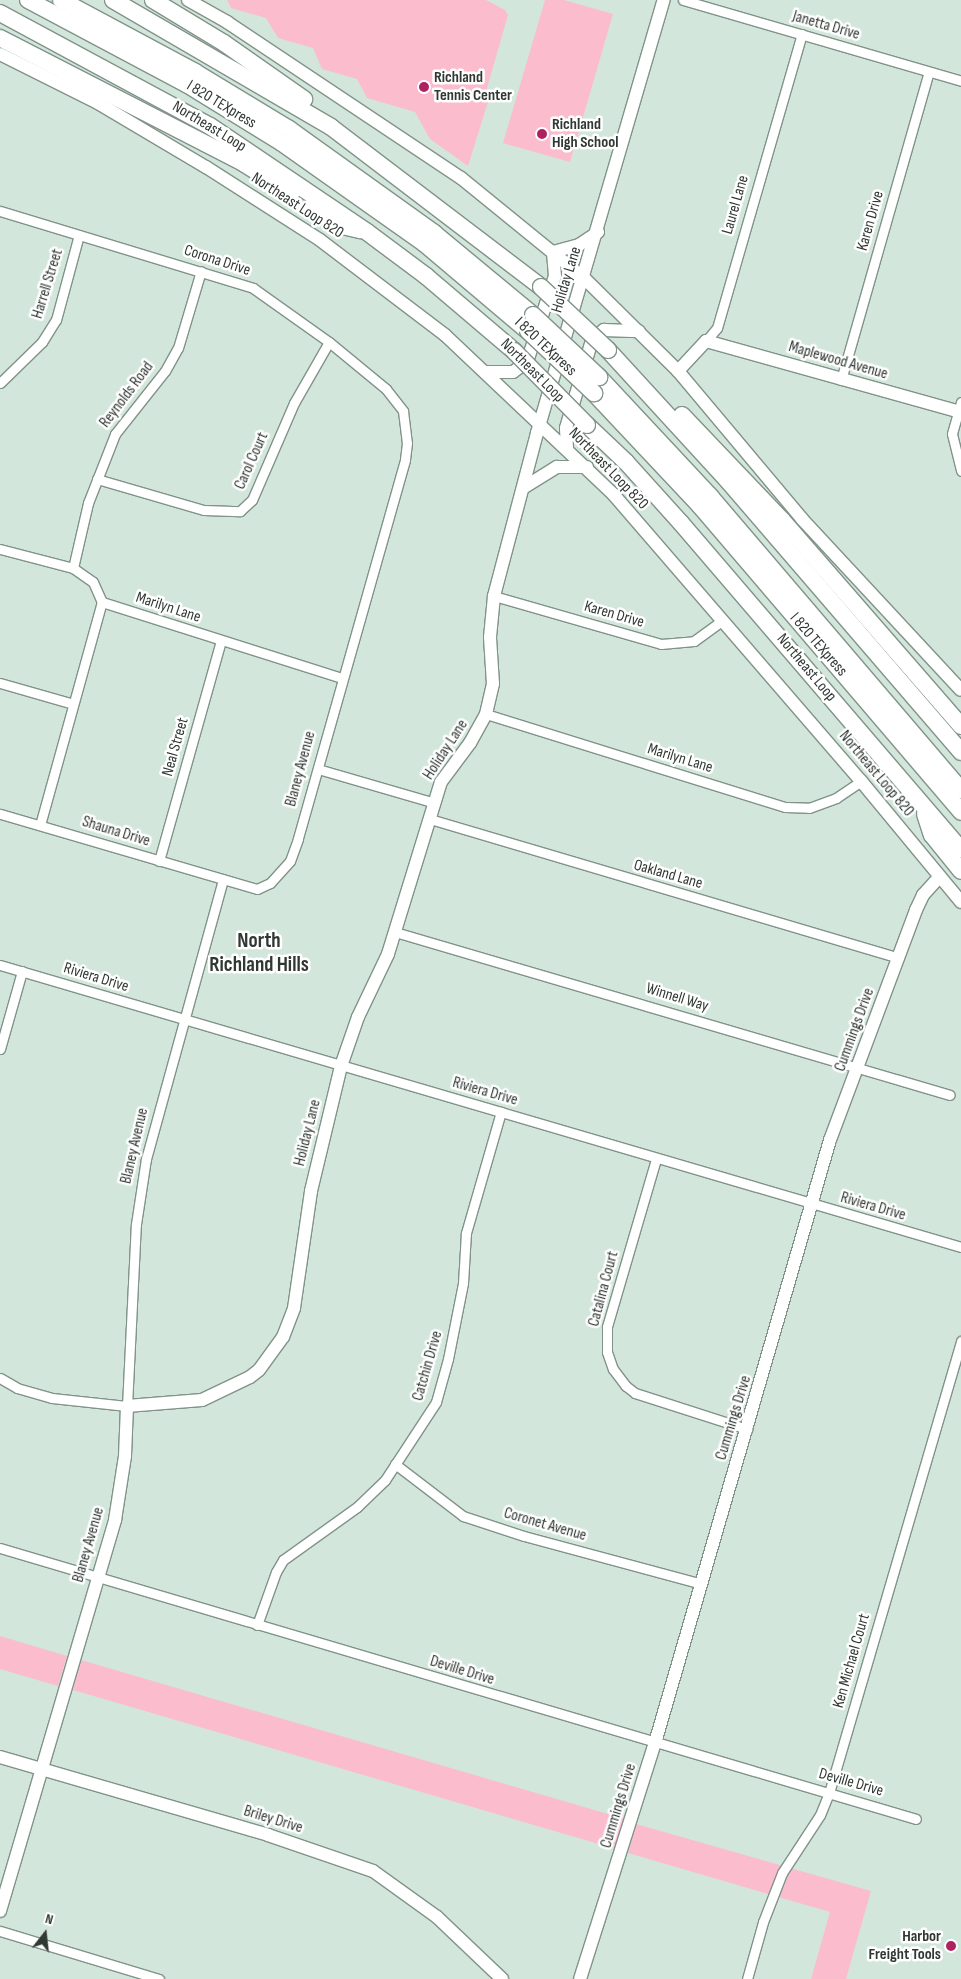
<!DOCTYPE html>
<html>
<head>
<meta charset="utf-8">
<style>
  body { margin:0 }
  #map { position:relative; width:961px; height:1979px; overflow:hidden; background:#d2e6db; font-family:"Sofia Sans Condensed",sans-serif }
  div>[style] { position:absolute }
  .green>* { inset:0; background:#fbbdce }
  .roads { filter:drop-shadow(1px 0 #819389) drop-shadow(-1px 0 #819389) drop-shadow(0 1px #819389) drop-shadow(0 -1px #819389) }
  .street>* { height:9px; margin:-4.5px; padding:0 4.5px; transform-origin:4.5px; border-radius:4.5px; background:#fff }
  .secondary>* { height:12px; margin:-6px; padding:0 6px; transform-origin:6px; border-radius:6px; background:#fff }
  .highway>* { height:16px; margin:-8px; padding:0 8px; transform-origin:8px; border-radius:8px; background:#fff }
  .bridges { filter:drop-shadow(1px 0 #819389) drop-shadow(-1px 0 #819389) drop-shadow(0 1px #819389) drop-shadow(0 -1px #819389) }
  .highway-bridge>* { height:16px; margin:-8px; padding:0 8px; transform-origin:8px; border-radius:8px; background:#fff }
  .dots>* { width:14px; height:14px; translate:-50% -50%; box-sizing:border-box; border:2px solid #fff; border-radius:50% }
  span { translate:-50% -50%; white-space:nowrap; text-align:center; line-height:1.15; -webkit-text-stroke:5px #fff; paint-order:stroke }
  .street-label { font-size:16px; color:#303834 }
  .poi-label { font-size:16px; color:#303834; font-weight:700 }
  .left { translate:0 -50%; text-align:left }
  .right { translate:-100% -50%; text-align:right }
  .district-label { font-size:21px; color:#303834; font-weight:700 }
  .north { position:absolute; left:20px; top:1909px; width:50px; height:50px; -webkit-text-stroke:4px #fff; paint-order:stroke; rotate:16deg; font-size:14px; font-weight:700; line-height:20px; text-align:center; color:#303834 }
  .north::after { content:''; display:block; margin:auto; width:18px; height:22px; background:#303834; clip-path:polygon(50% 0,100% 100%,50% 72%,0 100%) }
</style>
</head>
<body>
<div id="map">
  <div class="green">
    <div style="clip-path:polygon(227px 0,486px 0,505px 10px,508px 15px,485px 95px,488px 102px,468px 166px,430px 139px,415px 112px,367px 98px,357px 79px,322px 69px,313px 48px,278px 38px,266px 18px,231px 8px)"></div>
    <div style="clip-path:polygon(545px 0,564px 0,613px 14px,570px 162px,503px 143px)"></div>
    <div style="clip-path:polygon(0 1636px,67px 1656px,58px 1686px,0 1669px)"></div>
    <div style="clip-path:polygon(81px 1660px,625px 1819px,616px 1849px,73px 1690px)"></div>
    <div style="clip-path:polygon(636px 1824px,871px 1891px,846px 1979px,811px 1979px,830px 1912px,628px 1853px)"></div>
  </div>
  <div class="roads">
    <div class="street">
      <div style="left:683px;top:0;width:290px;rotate:16.2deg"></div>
      <div style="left:0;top:211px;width:264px;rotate:16.9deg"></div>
      <div style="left:253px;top:288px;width:93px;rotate:35.4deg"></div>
      <div style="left:329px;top:342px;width:74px;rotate:39.5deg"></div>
      <div style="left:386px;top:389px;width:28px;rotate:52deg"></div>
      <div style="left:403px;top:411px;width:32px;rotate:83deg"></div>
      <div style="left:407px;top:443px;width:17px;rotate:97deg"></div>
      <div style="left:405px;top:460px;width:394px;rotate:105.8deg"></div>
      <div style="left:298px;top:839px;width:23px;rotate:110deg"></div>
      <div style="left:290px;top:861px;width:30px;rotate:132deg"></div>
      <div style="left:270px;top:883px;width:14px;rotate:155deg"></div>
      <div style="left:257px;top:889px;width:268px;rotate:-163.7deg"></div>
      <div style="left:706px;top:341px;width:17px;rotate:-50deg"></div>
      <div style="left:717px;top:328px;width:306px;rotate:-73.9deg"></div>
      <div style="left:841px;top:380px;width:320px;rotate:-74.1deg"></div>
      <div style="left:0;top:383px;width:59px;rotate:-44.3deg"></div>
      <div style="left:42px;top:342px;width:26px;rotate:-58deg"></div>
      <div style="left:56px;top:320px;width:88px;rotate:-74.9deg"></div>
      <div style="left:961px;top:402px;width:33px;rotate:106deg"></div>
      <div style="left:952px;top:434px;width:38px;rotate:76deg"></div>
      <div style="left:97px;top:479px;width:111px;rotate:16.2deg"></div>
      <div style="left:204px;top:510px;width:36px;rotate:2deg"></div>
      <div style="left:240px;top:511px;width:16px;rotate:-43deg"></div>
      <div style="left:252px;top:500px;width:106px;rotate:-66.6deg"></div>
      <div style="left:294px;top:403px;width:70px;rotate:-60.2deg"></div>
      <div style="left:0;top:549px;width:75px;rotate:14.6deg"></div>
      <div style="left:73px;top:568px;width:24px;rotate:35deg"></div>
      <div style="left:93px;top:582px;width:22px;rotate:66deg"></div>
      <div style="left:102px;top:602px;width:252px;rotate:17.6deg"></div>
      <div style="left:73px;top:568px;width:67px;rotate:-77deg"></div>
      <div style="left:88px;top:503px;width:74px;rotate:-68.6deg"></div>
      <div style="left:115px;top:434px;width:80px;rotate:-51.6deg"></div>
      <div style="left:165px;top:371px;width:26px;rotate:-61deg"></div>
      <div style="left:178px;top:348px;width:80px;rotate:-73.4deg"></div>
      <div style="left:494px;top:596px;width:174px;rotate:16deg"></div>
      <div style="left:661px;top:644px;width:33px;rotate:-5deg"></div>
      <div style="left:694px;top:641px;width:34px;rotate:-36deg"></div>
      <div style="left:0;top:683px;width:76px;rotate:16deg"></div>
      <div style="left:486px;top:714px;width:313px;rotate:17.3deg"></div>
      <div style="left:785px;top:807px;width:24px;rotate:2deg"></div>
      <div style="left:809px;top:808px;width:29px;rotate:-20deg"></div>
      <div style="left:836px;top:798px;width:30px;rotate:-34deg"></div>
      <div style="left:318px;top:769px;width:122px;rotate:16.2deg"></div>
      <div style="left:430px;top:819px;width:489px;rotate:16.5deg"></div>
      <div style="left:40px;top:825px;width:231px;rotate:-74.5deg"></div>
      <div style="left:159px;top:861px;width:229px;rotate:-74.3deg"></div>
      <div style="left:395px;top:932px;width:578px;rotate:16.37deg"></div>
      <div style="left:0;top:965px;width:1002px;rotate:16.35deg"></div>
      <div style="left:0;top:1049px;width:81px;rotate:-74.2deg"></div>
      <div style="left:656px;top:1159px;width:175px;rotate:106.3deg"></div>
      <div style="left:607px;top:1327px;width:25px;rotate:90deg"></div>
      <div style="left:607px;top:1352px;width:18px;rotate:71deg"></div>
      <div style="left:613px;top:1369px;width:21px;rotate:53deg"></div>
      <div style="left:626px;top:1386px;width:11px;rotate:38deg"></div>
      <div style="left:635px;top:1393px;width:118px;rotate:17.8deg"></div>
      <div style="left:0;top:1378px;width:20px;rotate:30deg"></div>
      <div style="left:17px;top:1388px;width:36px;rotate:16deg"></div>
      <div style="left:52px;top:1398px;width:75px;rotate:6.1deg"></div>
      <div style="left:127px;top:1406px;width:182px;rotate:-87.2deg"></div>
      <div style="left:136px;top:1224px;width:66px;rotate:-81.3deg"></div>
      <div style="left:146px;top:1159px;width:290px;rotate:-74.6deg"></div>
      <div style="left:395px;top:1464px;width:86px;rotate:37.4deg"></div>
      <div style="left:463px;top:1516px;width:64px;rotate:18.2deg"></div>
      <div style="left:524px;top:1536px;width:184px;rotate:15.1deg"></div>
      <div style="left:0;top:1548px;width:955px;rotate:16.48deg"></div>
      <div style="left:257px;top:1625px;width:56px;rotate:-70.3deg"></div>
      <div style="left:276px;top:1572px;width:14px;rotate:-60deg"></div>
      <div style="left:283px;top:1560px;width:91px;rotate:-35.6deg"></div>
      <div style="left:357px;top:1507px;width:39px;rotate:-44deg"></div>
      <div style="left:385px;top:1480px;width:93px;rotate:-56.8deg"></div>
      <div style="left:436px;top:1402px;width:45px;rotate:-74.4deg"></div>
      <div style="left:448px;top:1359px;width:77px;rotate:-78.8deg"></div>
      <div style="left:463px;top:1283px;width:50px;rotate:-86.6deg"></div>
      <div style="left:466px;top:1233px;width:126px;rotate:-73.9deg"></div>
      <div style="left:0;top:1931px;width:166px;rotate:16.8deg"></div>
      <div style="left:747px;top:1979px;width:59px;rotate:-74.3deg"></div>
      <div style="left:763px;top:1922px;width:53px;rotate:-68.8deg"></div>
      <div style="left:782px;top:1873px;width:69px;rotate:-56.8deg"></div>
      <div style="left:820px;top:1815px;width:24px;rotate:-68deg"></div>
      <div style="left:829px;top:1793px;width:471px;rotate:-73.7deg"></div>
    </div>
    <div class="secondary">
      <div style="left:188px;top:0;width:45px;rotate:29.4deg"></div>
      <div style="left:227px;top:22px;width:281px;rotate:33.7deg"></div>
      <div style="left:461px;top:178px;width:159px;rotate:39.1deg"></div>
      <div style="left:584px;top:278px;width:132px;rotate:44.7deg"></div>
      <div style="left:678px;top:371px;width:193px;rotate:50deg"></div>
      <div style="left:802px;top:519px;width:233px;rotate:47.1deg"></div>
      <div style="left:0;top:54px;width:110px;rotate:26.6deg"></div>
      <div style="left:98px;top:103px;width:126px;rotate:30.7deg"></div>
      <div style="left:206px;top:167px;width:135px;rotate:32.6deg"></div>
      <div style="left:320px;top:240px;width:157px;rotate:37.2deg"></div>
      <div style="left:445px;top:335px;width:233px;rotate:43.4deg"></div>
      <div style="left:614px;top:495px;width:378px;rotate:49.2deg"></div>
      <div style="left:861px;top:781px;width:157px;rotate:50.4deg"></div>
      <div style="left:678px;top:371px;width:41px;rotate:-47deg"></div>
      <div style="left:706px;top:341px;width:265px;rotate:15.6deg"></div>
      <div style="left:487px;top:372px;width:26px"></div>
      <div style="left:513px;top:372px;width:17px;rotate:-36deg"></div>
      <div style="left:527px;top:362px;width:90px;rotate:-72deg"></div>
      <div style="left:555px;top:276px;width:24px;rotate:-95deg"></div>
      <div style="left:553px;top:252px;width:27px;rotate:-15deg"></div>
      <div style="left:579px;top:245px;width:23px;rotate:-34deg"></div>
      <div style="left:567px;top:448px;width:20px;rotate:-93deg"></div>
      <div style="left:566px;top:428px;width:92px;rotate:-73.5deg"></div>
      <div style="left:592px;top:340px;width:16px;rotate:-40deg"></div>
      <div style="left:604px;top:330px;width:35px;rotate:2deg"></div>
      <div style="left:523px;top:488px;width:40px;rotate:-32deg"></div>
      <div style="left:557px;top:467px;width:30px"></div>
      <div style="left:0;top:1757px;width:279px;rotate:16.2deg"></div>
      <div style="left:268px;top:1835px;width:111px;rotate:18.9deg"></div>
      <div style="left:373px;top:1871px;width:79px;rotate:35.7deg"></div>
      <div style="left:437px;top:1917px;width:90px;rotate:43.6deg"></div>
      <div style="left:0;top:1911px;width:408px;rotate:-73.6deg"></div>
      <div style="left:115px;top:1520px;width:65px;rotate:-81.1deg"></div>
      <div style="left:125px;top:1456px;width:50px;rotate:-87.7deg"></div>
      <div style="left:127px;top:1406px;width:75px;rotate:-4.6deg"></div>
      <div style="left:202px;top:1400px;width:53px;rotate:-25.6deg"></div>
      <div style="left:250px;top:1377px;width:11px;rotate:-38deg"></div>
      <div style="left:259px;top:1370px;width:41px;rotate:-54deg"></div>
      <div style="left:283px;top:1337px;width:31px;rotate:-69deg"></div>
      <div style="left:294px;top:1308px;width:118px;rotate:-81.7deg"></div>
      <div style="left:311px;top:1191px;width:129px;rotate:-76.5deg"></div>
      <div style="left:341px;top:1066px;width:52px;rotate:-70.9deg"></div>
      <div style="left:358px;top:1017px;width:70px;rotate:-64.5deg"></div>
      <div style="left:388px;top:954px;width:180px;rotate:-72.9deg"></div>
      <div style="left:441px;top:782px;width:49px;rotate:-53.4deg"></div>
      <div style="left:470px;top:743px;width:33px;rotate:-61deg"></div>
      <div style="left:486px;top:714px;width:31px;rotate:-77deg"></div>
      <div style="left:493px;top:684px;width:47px;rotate:-93.7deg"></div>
      <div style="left:490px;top:637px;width:41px;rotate:-84.4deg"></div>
      <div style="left:494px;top:596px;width:169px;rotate:-75.2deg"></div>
      <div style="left:537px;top:433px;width:451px;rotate:-73.7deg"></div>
      <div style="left:580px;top:1979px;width:248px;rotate:-72.4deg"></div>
      <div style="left:655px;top:1743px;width:628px;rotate:-73.82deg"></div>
      <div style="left:830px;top:1140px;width:246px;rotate:-69.5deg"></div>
      <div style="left:916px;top:910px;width:17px;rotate:-65deg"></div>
      <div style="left:923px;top:895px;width:25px;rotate:-48deg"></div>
    </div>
    <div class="highway">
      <div style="left:28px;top:0;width:181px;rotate:28deg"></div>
      <div style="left:188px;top:85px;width:110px;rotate:31.7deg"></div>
      <div style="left:282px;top:143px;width:175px;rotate:35.2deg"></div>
      <div style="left:425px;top:244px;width:135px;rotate:40.2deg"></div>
      <div style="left:61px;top:0;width:152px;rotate:28.2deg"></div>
      <div style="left:195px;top:72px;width:110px;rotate:31.2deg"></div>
      <div style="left:289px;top:129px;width:178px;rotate:35.6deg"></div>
      <div style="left:434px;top:233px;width:129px;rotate:39.6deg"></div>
      <div style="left:113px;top:0;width:252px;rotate:30.2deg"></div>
      <div style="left:331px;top:127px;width:264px;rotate:37.3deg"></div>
      <div style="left:153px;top:0;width:83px;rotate:31.2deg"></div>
      <div style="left:224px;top:43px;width:98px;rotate:35deg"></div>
      <div style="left:0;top:13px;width:238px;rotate:28.3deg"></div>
      <div style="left:210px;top:126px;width:189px;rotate:34deg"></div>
      <div style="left:367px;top:232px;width:74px;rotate:36.7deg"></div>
      <div style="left:426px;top:276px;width:116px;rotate:40.4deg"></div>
      <div style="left:0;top:38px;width:273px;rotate:27.2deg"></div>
      <div style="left:243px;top:163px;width:57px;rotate:32deg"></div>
      <div style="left:311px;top:207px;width:32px;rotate:34deg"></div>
      <div style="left:338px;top:225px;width:23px;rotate:13deg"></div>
      <div style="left:608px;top:350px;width:179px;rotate:47.5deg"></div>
      <div style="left:729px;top:482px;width:356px;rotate:49.3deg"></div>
      <div style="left:599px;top:377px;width:163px;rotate:47deg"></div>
      <div style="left:710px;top:496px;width:387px;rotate:49.5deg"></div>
      <div style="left:594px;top:393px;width:155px;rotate:46.8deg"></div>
      <div style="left:700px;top:506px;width:402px;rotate:49.5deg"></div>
      <div style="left:682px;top:415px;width:145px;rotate:46.4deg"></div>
      <div style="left:782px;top:520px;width:273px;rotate:49deg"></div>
      <div style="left:587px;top:425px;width:54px;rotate:43.5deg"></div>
      <div style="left:626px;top:462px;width:82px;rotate:48deg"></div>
      <div style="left:681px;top:523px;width:430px;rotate:49.4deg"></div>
      <div style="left:925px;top:814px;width:22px;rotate:72deg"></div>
      <div style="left:932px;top:835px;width:46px;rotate:51.1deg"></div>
    </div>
  </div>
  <div class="bridges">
    <div class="highway-bridge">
      <div style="left:541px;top:287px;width:92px;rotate:43.2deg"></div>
      <div style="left:533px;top:315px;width:91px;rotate:43.2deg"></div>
      <div style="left:528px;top:331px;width:91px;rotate:43.2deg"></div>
      <div style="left:514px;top:351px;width:104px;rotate:45.4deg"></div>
    </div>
  </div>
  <div class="dots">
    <div style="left:424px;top:87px;background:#ae225f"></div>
    <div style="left:542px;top:134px;background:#ae225f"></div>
    <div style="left:951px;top:1946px;background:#ae225f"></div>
  </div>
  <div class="street-label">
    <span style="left:826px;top:26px;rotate:16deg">Janetta Drive</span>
    <span style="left:221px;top:105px;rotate:31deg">I 820 TEXpress</span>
    <span style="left:209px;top:127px;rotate:31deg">Northeast Loop</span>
    <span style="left:736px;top:205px;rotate:-74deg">Laurel Lane</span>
    <span style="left:297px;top:206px;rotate:33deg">Northeast Loop 820</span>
    <span style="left:871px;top:221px;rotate:-74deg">Karen Drive</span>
    <span style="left:217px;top:261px;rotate:18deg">Corona Drive</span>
    <span style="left:567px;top:280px;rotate:-73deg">Holiday Lane</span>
    <span style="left:48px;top:284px;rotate:-73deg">Harrell Street</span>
    <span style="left:545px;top:347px;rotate:43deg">I 820 TEXpress</span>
    <span style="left:838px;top:361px;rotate:16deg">Maplewood Avenue</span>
    <span style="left:532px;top:371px;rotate:45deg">Northeast Loop</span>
    <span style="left:127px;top:395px;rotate:-53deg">Reynolds Road</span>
    <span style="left:252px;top:461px;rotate:-66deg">Carol Court</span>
    <span style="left:608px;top:469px;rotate:46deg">Northeast Loop 820</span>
    <span style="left:168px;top:608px;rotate:18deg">Marilyn Lane</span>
    <span style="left:614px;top:615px;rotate:16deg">Karen Drive</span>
    <span style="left:818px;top:645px;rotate:49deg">I 820 TEXpress</span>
    <span style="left:806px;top:668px;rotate:50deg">Northeast Loop</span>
    <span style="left:176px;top:747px;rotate:-74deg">Neal Street</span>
    <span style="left:446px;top:750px;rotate:-57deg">Holiday Lane</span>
    <span style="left:680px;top:759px;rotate:17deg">Marilyn Lane</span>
    <span style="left:301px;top:769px;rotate:-75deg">Blaney Avenue</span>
    <span style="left:876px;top:774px;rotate:50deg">Northeast Loop 820</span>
    <span style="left:116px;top:832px;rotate:17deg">Shauna Drive</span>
    <span style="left:668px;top:875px;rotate:16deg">Oakland Lane</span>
    <span style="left:96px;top:978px;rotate:17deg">Riviera Drive</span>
    <span style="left:677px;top:998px;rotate:17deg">Winnell Way</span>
    <span style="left:855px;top:1030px;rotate:-70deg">Cummings Drive</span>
    <span style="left:485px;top:1092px;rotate:16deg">Riviera Drive</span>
    <span style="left:308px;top:1133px;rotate:-76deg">Holiday Lane</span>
    <span style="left:135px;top:1146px;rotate:-77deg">Blaney Avenue</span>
    <span style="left:873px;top:1207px;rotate:16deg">Riviera Drive</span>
    <span style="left:604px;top:1289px;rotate:-75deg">Catalina Court</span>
    <span style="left:428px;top:1366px;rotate:-74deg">Catchin Drive</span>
    <span style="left:734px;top:1418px;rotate:-73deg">Cummings Drive</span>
    <span style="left:545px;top:1525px;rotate:16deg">Coronet Avenue</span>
    <span style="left:89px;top:1545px;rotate:-74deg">Blaney Avenue</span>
    <span style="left:852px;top:1661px;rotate:-74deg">Ken Michael Court</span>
    <span style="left:462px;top:1671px;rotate:17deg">Deville Drive</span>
    <span style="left:851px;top:1783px;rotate:16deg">Deville Drive</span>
    <span style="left:619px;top:1806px;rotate:-73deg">Cummings Drive</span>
    <span style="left:273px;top:1820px;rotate:17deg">Briley Drive</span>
  </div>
  <div class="poi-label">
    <span class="left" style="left:434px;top:87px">Richland<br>Tennis Center</span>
    <span class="left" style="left:552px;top:134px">Richland<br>High School</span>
    <span class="right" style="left:941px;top:1946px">Harbor<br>Freight Tools</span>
  </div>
  <div class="district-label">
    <span style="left:259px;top:953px">North<br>Richland Hills</span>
  </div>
  <div class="north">N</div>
</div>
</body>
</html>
